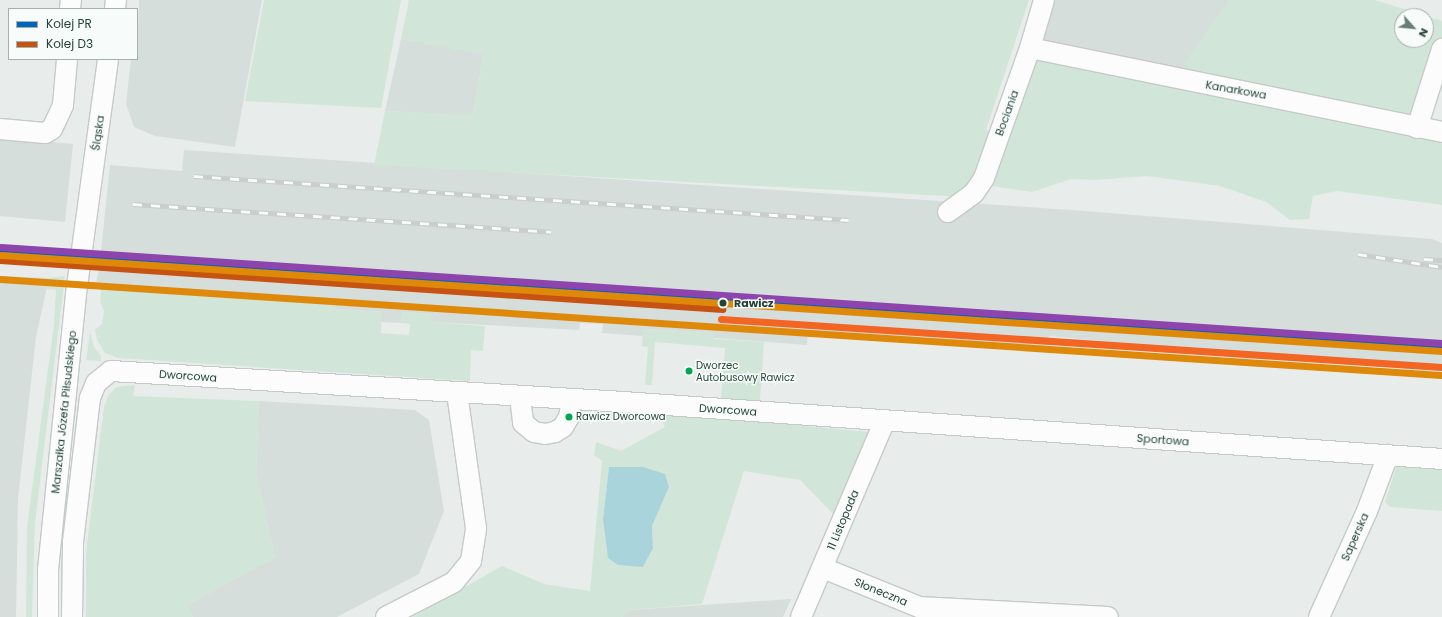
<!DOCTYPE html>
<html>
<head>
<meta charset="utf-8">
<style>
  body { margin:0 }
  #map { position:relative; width:1442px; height:617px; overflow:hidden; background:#e8edeb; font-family:Poppins,sans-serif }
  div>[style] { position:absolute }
  .built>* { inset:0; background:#d6dedb }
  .green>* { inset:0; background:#d1e6d8 }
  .water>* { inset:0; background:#a9d4db }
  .roads { filter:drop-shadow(1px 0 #c5cac8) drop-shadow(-1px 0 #c5cac8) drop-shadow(0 1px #c5cac8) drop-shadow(0 -1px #c5cac8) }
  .minor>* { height:20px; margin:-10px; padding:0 10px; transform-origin:10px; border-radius:10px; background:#fcfcfc }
  .rail>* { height:4.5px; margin-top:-2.25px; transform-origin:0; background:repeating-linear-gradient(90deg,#f7fbf9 0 9px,#c9cdcc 0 18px); box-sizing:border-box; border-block:1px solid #c9cdcc }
  .rail-1>* { height:7px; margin:-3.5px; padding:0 3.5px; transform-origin:3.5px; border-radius:3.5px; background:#0065bd }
  .rail-2>* { height:7px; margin:-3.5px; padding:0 3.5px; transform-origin:3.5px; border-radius:3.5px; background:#c65312 }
  .rail-3>* { height:7px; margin:-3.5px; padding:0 3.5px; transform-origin:3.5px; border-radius:3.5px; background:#de8909 }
  .rail-4>* { height:7px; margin:-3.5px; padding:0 3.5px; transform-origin:3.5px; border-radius:3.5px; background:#de8909 }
  .rail-5>* { height:7px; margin:-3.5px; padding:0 3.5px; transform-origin:3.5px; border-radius:3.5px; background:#8e44ad }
  .rail-6>* { height:7px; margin:-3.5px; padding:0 3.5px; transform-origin:3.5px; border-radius:3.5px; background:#f26522 }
  .dots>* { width:11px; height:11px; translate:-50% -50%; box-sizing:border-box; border:2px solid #f7fbf9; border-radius:50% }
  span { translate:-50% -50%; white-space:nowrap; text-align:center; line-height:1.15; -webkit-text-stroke:3px #f7fbf9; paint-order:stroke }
  .bus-label { font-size:10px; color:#24423a }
  .left { translate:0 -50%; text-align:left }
  .street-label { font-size:11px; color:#24423a }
  .stop-label { font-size:11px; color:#24423a; font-weight:700 }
  .legend { position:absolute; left:8px; top:8px; width:130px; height:52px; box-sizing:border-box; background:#f7fbf9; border:1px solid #a3b1ad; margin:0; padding:5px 7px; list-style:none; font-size:12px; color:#24423a }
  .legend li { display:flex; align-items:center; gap:8px; height:20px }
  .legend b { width:20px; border:1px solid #a3b1ad }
  .north { position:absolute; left:1394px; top:8px; width:40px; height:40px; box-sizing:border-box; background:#f7fbf9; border:1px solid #a3b1ad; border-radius:50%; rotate:117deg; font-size:11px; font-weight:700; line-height:16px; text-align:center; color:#24423a }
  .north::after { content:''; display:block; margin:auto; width:14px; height:18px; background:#697e78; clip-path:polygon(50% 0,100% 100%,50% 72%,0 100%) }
</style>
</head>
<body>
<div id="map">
  <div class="built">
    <div style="clip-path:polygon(139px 0,262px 0,235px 147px,155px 136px,134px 127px,126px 104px,131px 59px,137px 59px)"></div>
    <div style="clip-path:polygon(1044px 0,1244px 0,1182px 80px,1030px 48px)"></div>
    <div style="clip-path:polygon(401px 39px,484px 54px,472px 116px,385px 111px)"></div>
    <div style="clip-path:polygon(0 137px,73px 144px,65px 222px,0 216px)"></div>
    <div style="clip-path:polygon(184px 150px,1072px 210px,1432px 239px,1442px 243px,1442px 371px,1325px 363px,1049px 336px,1048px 347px,808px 331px,807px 345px,714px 338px,714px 333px,643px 329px,643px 336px,602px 333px,603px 324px,580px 323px,579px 330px,430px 322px,431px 314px,402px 312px,401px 323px,381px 322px,381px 312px,335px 309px,336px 301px,96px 283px,99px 270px,110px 165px,182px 171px)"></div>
    <div style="clip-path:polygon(0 276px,49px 278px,36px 337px,18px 499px,16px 617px,0 617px)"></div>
    <div style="clip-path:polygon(259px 401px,415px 410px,429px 420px,444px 511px,419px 574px,337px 617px,193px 617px,187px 605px,275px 557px,256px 474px)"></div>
    <div style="clip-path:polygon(791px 599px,783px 617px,622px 617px,629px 610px)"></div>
  </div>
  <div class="green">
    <div style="clip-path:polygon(264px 0,401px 0,381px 108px,245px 101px)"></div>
    <div style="clip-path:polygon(409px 0,1029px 0,986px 130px,999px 135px,1030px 48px,1168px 83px,1182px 67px,1229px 0,1375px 0,1426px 16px,1402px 16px,1402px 40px,1426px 40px,1426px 16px,1442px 21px,1442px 49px,1417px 127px,1442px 132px,1442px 205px,1337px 191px,1313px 196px,1309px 219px,1290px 220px,1266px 202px,1220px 186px,1147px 176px,1096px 180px,1071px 179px,1032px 192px,991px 186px,984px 178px,963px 197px,374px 165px,385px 111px,472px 115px,484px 55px,401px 39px)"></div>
    <div style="clip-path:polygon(65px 276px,35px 523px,32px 617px,26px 617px,27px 527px,54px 324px,56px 290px,46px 289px,49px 278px)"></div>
    <div style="clip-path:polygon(102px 284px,336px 301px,336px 309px,382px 312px,381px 333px,409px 335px,410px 324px,401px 323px,402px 312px,431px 314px,431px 322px,485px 326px,483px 351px,471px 350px,470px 381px,118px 358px,105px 353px,97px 340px,95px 330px,102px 324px,104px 311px,100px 302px)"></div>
    <div style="clip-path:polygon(643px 329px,714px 333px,714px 339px,764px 342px,760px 401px,721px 398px,725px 348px,655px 342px,652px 385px,645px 385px,648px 347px,642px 346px)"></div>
    <div style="clip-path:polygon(90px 332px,94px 347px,101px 356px,101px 361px,86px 360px)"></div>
    <div style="clip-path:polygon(135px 385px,133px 396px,259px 401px,256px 474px,275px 557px,187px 605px,193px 617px,86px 617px,86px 552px,104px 407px,108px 396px,116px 387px)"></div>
    <div style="clip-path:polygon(evenodd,658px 412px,869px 432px,842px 523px,800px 480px,744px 471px,702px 604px,629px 610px,622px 617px,412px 617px,502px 566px,544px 584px,590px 591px,602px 461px,594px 455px,596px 442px,621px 451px,665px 427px,658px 412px,609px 467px,669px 487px,652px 526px,653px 548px,643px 567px,603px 519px,609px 467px)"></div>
    <div style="clip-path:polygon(1397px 465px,1442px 466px,1442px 511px,1390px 507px,1385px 502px)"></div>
  </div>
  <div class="water">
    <div style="clip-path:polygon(609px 467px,643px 467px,665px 474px,669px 487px,652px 526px,653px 548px,643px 567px,618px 565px,608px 558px,603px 519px)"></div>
  </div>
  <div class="roads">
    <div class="minor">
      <div style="left:70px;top:9px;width:9px;rotate:-84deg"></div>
      <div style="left:115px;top:9px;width:9px;rotate:-84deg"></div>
      <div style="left:1030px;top:48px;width:420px;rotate:11.5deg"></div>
      <div style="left:1417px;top:128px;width:83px;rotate:-72.4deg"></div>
      <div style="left:0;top:129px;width:45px;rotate:5.1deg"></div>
      <div style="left:45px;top:133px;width:8px;rotate:-30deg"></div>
      <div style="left:52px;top:129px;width:26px;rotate:-65deg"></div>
      <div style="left:63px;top:105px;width:46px;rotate:-85deg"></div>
      <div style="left:948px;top:212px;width:32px;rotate:-36deg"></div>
      <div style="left:974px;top:193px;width:18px;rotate:-56deg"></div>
      <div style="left:984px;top:178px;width:138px;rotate:-70.5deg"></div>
      <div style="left:1030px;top:48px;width:50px;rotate:-73.7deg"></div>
      <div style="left:520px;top:397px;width:26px;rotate:83deg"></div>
      <div style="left:523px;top:423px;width:14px;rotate:39deg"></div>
      <div style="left:534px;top:432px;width:11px;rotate:10deg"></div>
      <div style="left:545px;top:434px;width:10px;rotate:-11deg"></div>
      <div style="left:555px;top:432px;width:9px;rotate:-32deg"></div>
      <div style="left:563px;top:427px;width:12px;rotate:-59deg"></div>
      <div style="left:569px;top:417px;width:17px;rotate:-80deg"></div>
      <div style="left:823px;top:568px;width:104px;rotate:22.1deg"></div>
      <div style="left:919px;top:607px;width:189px;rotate:3deg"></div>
      <div style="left:48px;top:617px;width:47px;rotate:-90deg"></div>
      <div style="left:48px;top:570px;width:285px;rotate:-84.2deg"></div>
      <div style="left:77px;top:286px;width:229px;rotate:-82.2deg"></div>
      <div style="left:72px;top:617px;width:75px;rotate:-89.2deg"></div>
      <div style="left:73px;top:542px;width:145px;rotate:-83.3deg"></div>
      <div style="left:90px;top:398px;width:16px;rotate:-68deg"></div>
      <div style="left:96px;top:383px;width:19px;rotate:-39deg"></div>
      <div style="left:111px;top:371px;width:513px;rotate:3.46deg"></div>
      <div style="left:623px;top:402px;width:821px;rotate:3.98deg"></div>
      <div style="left:386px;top:617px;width:76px;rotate:-27.2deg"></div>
      <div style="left:454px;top:582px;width:27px;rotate:-51deg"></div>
      <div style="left:471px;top:561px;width:33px;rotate:-81deg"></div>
      <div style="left:476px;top:528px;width:136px;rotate:-98deg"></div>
      <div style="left:801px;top:617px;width:212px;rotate:-66.9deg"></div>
      <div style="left:1319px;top:617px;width:116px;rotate:-65.6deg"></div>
      <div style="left:1367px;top:511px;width:60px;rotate:-69.4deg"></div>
    </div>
  </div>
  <div class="rail">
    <div style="left:194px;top:176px;width:656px;rotate:3.84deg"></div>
    <div style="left:133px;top:204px;width:419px;rotate:3.8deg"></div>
    <div style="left:1358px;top:254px;width:85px;rotate:8.8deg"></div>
    <div style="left:1424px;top:259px;width:18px;rotate:3deg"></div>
  </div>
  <div class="rail-1">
    <div style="left:0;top:252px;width:1445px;rotate:3.81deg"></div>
  </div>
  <div class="rail-2">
    <div style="left:0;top:260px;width:724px;rotate:3.88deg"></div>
  </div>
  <div class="rail-3">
    <div style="left:1px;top:255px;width:1444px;rotate:3.81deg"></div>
  </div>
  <div class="rail-4">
    <div style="left:0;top:279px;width:1444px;rotate:3.81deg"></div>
  </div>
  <div class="rail-5">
    <div style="left:1px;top:247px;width:1444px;rotate:3.81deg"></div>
  </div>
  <div class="rail-6">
    <div style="left:721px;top:319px;width:722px;rotate:3.81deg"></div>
  </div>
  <div class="dots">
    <div style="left:723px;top:303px;background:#24423a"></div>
    <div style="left:689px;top:371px;background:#00a651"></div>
    <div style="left:569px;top:417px;background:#00a651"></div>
  </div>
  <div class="bus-label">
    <span class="left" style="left:696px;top:371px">Dworzec<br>Autobusowy Rawicz</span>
    <span class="left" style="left:576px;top:417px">Rawicz Dworcowa</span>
  </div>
  <div class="street-label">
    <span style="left:1236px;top:90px;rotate:10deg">Kanarkowa</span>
    <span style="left:1007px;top:113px;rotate:-70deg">Bociania</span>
    <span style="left:98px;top:133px;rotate:-82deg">Śląska</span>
    <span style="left:188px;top:376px;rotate:4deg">Dworcowa</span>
    <span style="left:728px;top:410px;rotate:4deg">Dworcowa</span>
    <span style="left:64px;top:412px;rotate:-84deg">Marszałka Józefa Piłsudskiego</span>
    <span style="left:1163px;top:440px;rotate:4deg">Sportowa</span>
    <span style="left:843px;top:520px;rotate:-67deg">11 Listopada</span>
    <span style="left:1355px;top:537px;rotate:-66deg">Saperska</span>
    <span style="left:881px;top:592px;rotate:22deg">Słoneczna</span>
  </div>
  <div class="stop-label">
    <span class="left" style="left:734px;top:303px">Rawicz</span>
  </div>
  <ul class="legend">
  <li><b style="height:5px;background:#0065bd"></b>Kolej PR</li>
  <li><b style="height:5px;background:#c65312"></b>Kolej D3</li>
  </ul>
  <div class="north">N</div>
</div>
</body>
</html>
